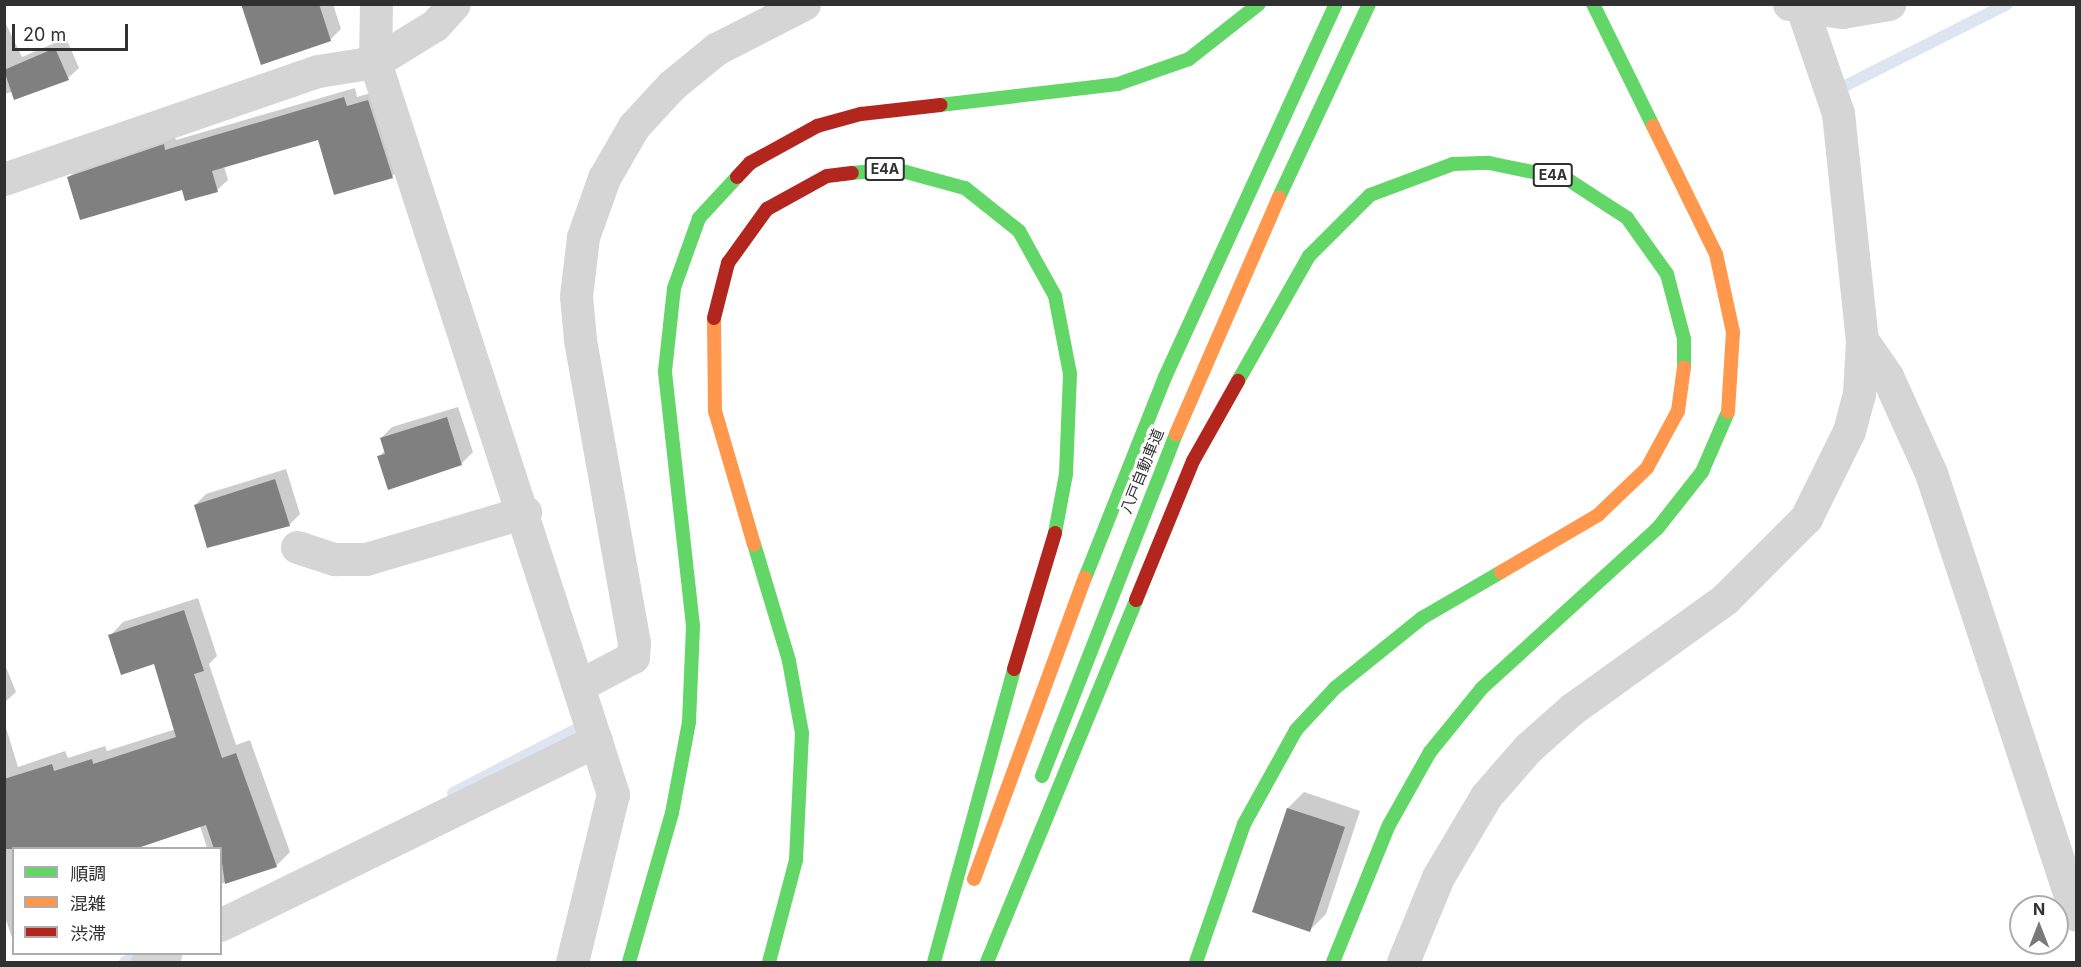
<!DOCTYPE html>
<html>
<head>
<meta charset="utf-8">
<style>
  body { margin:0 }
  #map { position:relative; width:2081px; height:967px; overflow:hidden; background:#fff; font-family:Inter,"Noto Sans JP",sans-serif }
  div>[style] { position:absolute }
  .shadow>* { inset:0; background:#0003 }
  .stream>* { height:12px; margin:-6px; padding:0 6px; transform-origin:6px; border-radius:6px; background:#dde6f0 }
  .building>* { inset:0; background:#808080 }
  .street>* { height:33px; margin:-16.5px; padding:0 16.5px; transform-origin:16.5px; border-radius:16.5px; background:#d5d5d5 }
  .fast>* { height:14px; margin:-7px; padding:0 7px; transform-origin:7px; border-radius:7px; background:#63d668 }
  .slow>* { height:14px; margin:-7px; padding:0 7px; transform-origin:7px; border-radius:7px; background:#ff974d }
  .jam>* { height:14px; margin:-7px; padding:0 7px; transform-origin:7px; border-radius:7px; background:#b3261e }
  span { translate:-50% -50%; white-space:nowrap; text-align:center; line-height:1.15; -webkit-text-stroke:6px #fff; paint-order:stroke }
  .shield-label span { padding:2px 4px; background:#fff; border:2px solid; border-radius:4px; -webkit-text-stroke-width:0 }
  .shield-label { font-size:14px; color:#313131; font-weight:700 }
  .street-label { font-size:15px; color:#313131 }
  .frame { position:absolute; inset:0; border:6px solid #313131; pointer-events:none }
  .legend { position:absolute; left:12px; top:847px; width:210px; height:108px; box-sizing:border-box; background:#fff; border:2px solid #adadad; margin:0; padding:8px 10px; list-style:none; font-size:18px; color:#313131 }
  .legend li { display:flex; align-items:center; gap:12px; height:30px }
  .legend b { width:30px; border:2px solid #adadad }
  .north { position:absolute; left:2009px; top:895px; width:60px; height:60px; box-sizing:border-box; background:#fff; border:2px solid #adadad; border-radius:50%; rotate:0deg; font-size:16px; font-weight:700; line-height:24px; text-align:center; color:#313131 }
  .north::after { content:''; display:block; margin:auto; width:21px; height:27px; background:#797979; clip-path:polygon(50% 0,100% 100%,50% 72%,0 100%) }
  .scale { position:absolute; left:12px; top:24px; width:116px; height:27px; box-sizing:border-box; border:3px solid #313131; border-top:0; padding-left:8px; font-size:18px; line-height:21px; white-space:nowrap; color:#313131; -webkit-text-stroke:4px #fff; paint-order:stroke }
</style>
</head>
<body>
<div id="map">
  <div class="shadow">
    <div style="clip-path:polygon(243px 4px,333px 4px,341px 29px,330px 40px)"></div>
    <div style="clip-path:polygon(4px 20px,22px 57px,66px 38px,79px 68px,68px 78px,4px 94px)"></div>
    <div style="clip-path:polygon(355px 88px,357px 97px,378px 91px,403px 166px,392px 176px,319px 138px,224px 166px,228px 180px,217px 190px,186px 199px,183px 188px,69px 177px,79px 167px,174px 135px,176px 140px)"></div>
    <div style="clip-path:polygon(458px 407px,473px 452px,462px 463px,389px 488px,379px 457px,385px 450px,381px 438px,392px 427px)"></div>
    <div style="clip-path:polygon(286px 469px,300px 514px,289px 525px,195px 505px,206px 494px)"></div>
    <div style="clip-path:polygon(198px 598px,217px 656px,209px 664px,236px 745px,250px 740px,290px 852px,276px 866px,220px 884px,220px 848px,207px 848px,200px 826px,14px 848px,14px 943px,4px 915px,4px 721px,18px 767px,65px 751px,68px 758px,105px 746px,107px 751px,176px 729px,155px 662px,110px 636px,123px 622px)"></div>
    <div style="clip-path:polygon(4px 662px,16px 692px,4px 703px)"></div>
    <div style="clip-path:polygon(1304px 792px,1360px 811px,1326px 914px,1310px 930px,1254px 911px,1288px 808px)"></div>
  </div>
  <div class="stream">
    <div style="left:1833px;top:92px;width:195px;rotate:-26.8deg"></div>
    <div style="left:453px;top:793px;width:140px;rotate:-27.3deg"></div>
    <div style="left:125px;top:962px;width:19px;rotate:-25deg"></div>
  </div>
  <div class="building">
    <div style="clip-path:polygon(241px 4px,319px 4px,331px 41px,261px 65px)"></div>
    <div style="clip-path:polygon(55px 48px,69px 80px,14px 100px,4px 70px)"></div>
    <div style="clip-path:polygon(344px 97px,347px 106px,368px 100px,393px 178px,334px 195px,318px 140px,212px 171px,218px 192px,185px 201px,182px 190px,80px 220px,67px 177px,164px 144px,165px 150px)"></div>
    <div style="clip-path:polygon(447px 417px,462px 465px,388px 490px,377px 456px,385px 454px,380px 438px)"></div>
    <div style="clip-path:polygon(275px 479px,290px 526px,207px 548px,194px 505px)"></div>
    <div style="clip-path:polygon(184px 610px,204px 671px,194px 674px,222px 758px,236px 753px,277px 867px,225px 884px,220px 849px,214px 849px,206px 825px,135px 849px,4px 849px,4px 779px,52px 764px,54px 771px,92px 759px,93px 764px,176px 737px,154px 664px,121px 675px,108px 635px)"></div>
    <div style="clip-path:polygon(1287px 808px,1345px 827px,1310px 932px,1252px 912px)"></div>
  </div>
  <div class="street">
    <div style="left:376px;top:4px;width:58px;rotate:91deg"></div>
    <div style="left:375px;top:62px;width:770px;rotate:71.99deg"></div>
    <div style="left:613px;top:794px;width:173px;rotate:103.7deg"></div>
    <div style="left:1789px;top:4px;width:54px;rotate:8.6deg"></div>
    <div style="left:1842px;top:12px;width:48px;rotate:-9.7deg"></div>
    <div style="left:1802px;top:8px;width:111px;rotate:71.1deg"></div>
    <div style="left:1838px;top:113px;width:228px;rotate:84deg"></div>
    <div style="left:1862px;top:340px;width:44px;rotate:55.2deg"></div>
    <div style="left:1887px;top:376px;width:107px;rotate:65.6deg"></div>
    <div style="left:1931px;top:473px;width:465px;rotate:71.8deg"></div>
    <div style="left:4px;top:179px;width:332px;rotate:-19deg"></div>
    <div style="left:318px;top:71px;width:58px;rotate:-9deg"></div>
    <div style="left:375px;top:62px;width:70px;rotate:-31.7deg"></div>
    <div style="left:435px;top:25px;width:28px;rotate:-48deg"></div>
    <div style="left:297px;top:547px;width:40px;rotate:18deg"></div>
    <div style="left:335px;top:559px;width:31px"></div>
    <div style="left:366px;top:559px;width:166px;rotate:-16.5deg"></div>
    <div style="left:580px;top:685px;width:60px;rotate:-27.8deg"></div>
    <div style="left:633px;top:657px;width:14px;rotate:-86deg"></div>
    <div style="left:634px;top:643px;width:309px;rotate:-100.1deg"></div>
    <div style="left:580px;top:339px;width:43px;rotate:-95.3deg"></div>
    <div style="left:576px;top:296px;width:59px;rotate:-83.2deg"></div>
    <div style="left:583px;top:237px;width:63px;rotate:-70.4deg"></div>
    <div style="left:604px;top:178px;width:60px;rotate:-60deg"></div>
    <div style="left:634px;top:126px;width:56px;rotate:-47.2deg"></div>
    <div style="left:672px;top:85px;width:57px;rotate:-39.3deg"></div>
    <div style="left:716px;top:49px;width:99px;rotate:-27.1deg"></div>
    <div style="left:220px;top:925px;width:419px;rotate:-26.1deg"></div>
    <div style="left:147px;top:962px;width:20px;rotate:-24deg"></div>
    <div style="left:1403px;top:962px;width:92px;rotate:-67.6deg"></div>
    <div style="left:1438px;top:877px;width:94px;rotate:-59.3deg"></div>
    <div style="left:1486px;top:796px;width:64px;rotate:-48.8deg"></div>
    <div style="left:1528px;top:748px;width:59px;rotate:-41.6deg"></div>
    <div style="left:1572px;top:709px;width:188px;rotate:-35.7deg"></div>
    <div style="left:1725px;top:599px;width:115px;rotate:-45deg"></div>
    <div style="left:1806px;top:518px;width:97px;rotate:-63.7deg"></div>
    <div style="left:1849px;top:431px;width:38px;rotate:-75deg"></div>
    <div style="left:1859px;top:394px;width:54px;rotate:-86.8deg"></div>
  </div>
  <div class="fast">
    <div style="left:1593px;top:4px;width:136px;rotate:63.8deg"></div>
    <div style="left:940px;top:105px;width:179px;rotate:-6.7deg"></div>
    <div style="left:1118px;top:84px;width:75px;rotate:-19.4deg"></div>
    <div style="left:1189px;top:59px;width:89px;rotate:-38.2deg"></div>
    <div style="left:852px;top:173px;width:43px;rotate:-5.3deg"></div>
    <div style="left:895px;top:169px;width:73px;rotate:15.2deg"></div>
    <div style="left:965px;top:188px;width:69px;rotate:38.5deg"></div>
    <div style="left:1019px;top:231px;width:74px;rotate:61deg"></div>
    <div style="left:1055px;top:296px;width:79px;rotate:79.1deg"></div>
    <div style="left:1070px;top:374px;width:100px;rotate:92.3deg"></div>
    <div style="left:1066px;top:474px;width:60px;rotate:100.6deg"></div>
    <div style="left:1279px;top:197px;width:213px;rotate:-65deg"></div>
    <div style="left:1238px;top:381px;width:144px;rotate:-60.4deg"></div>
    <div style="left:1309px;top:256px;width:86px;rotate:-45deg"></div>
    <div style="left:1370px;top:195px;width:89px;rotate:-20.5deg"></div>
    <div style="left:1453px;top:164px;width:36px;rotate:-2deg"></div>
    <div style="left:1489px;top:163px;width:80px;rotate:11.6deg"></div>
    <div style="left:1567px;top:179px;width:72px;rotate:33deg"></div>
    <div style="left:1627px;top:218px;width:69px;rotate:54.5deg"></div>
    <div style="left:1667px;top:274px;width:67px;rotate:75.3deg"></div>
    <div style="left:1684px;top:339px;width:28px;rotate:90deg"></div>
    <div style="left:754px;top:544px;width:122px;rotate:73.3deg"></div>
    <div style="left:789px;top:661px;width:73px;rotate:79.8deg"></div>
    <div style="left:802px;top:733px;width:127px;rotate:92.7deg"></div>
    <div style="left:796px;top:860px;width:106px;rotate:104.8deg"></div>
    <div style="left:1085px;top:578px;width:216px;rotate:-68.3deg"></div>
    <div style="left:1165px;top:377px;width:410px;rotate:-65.4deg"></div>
    <div style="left:1042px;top:776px;width:367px;rotate:-68.6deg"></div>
    <div style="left:629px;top:962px;width:155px;rotate:-73.9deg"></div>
    <div style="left:672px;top:813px;width:93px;rotate:-79.4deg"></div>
    <div style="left:689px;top:722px;width:96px;rotate:-87.6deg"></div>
    <div style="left:693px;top:626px;width:257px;rotate:-96.3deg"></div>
    <div style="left:665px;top:371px;width:83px;rotate:-83.8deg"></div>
    <div style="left:674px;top:288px;width:74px;rotate:-70.3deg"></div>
    <div style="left:699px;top:218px;width:56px;rotate:-47.2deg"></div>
    <div style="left:934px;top:962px;width:304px;rotate:-74.7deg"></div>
    <div style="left:987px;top:962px;width:391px;rotate:-67.6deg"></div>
    <div style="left:1196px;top:962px;width:146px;rotate:-70.8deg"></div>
    <div style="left:1244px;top:824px;width:107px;rotate:-61deg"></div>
    <div style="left:1296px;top:730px;width:57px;rotate:-47.1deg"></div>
    <div style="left:1335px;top:688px;width:112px;rotate:-38.8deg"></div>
    <div style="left:1422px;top:618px;width:91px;rotate:-30.2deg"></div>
    <div style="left:1333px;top:962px;width:148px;rotate:-67.8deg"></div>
    <div style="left:1389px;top:825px;width:84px;rotate:-60.7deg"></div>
    <div style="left:1430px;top:752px;width:82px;rotate:-50.9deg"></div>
    <div style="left:1482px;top:688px;width:236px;rotate:-42.3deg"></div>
    <div style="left:1657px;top:529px;width:73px;rotate:-51.7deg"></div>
    <div style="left:1702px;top:472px;width:65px;rotate:-66.6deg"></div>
  </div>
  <div class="slow">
    <div style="left:1653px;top:126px;width:143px;rotate:63.8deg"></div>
    <div style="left:1716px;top:254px;width:80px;rotate:77.7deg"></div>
    <div style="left:1733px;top:332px;width:80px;rotate:93.6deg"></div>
    <div style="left:714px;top:318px;width:93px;rotate:89.4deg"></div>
    <div style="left:715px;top:411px;width:139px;rotate:73.7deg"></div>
    <div style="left:1176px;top:434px;width:258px;rotate:-66.5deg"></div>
    <div style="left:1501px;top:572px;width:113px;rotate:-30.4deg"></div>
    <div style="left:1598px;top:515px;width:68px;rotate:-43.8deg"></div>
    <div style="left:1647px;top:468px;width:65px;rotate:-61.5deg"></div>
    <div style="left:1678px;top:411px;width:44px;rotate:-82.2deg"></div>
    <div style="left:974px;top:879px;width:321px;rotate:-69.8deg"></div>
  </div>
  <div class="jam">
    <div style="left:737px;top:177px;width:19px;rotate:-47deg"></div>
    <div style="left:750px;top:163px;width:77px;rotate:-28.9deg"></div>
    <div style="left:817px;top:126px;width:46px;rotate:-15.3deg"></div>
    <div style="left:861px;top:114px;width:80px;rotate:-6.5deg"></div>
    <div style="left:714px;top:318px;width:57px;rotate:-75.7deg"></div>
    <div style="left:728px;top:263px;width:67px;rotate:-54.2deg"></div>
    <div style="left:767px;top:209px;width:68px;rotate:-28.8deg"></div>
    <div style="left:827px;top:176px;width:25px;rotate:-7deg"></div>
    <div style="left:1136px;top:600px;width:150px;rotate:-67.7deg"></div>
    <div style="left:1193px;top:461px;width:92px;rotate:-60.6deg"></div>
    <div style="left:1014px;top:669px;width:142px;rotate:-73.2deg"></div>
  </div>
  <div class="shield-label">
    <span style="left:885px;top:169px">E4A</span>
    <span style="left:1553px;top:175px">E4A</span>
  </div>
  <div class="street-label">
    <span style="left:1142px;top:471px;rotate:-68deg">八戸自動車道</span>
  </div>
  <div class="frame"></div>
  <ul class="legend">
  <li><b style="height:8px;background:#63d668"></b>順調</li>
  <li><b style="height:8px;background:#ff974d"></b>混雑</li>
  <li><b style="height:8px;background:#b3261e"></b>渋滞</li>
  </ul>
  <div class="north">N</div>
  <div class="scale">20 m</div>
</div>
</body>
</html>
